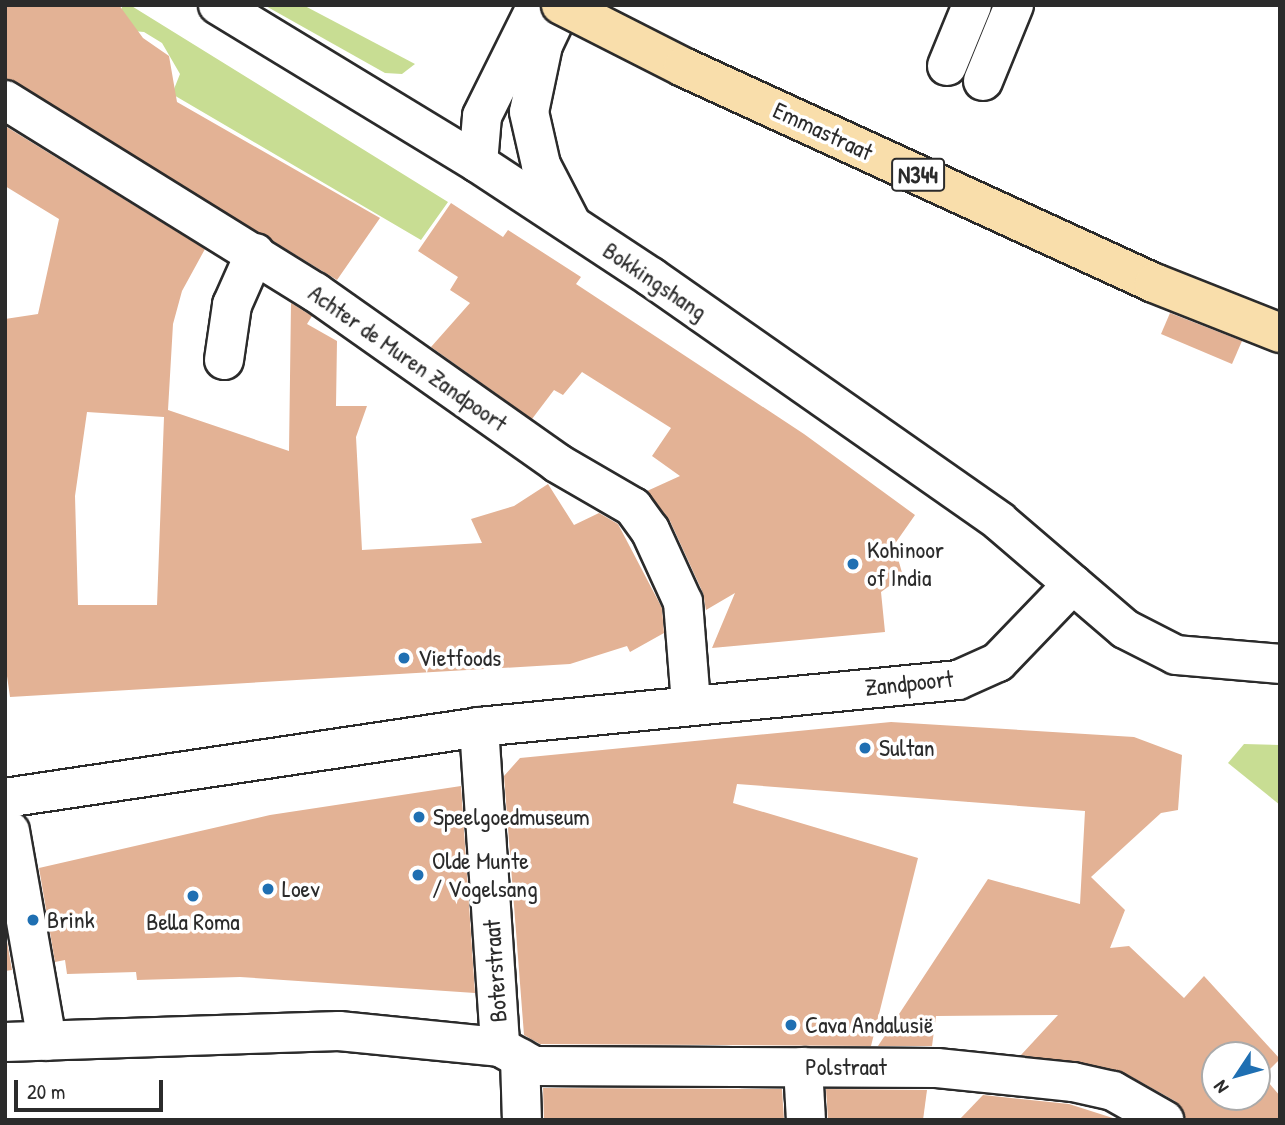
<!DOCTYPE html>
<html>
<head>
<meta charset="utf-8">
<style>
  body { margin:0 }
  #map { position:relative; width:1285px; height:1125px; overflow:hidden; background:#fff; font-family:"Patrick Hand",sans-serif }
  div>[style] { position:absolute }
  .green>* { inset:0; background:#c8dd93 }
  .building>* { inset:0; background:#e3b295 }
  .roads { filter:drop-shadow(2px 0 #2b2b2b) drop-shadow(-2px 0 #2b2b2b) drop-shadow(0 2px #2b2b2b) drop-shadow(0 -2px #2b2b2b) }
  .minor>* { height:38px; margin:-19px; padding:0 19px; transform-origin:19px; border-radius:19px; background:#fff }
  .bridges { filter:drop-shadow(2px 0 #2b2b2b) drop-shadow(-2px 0 #2b2b2b) drop-shadow(0 2px #2b2b2b) drop-shadow(0 -2px #2b2b2b) }
  .major-bridge>* { height:38px; margin:-19px; padding:0 19px; transform-origin:19px; border-radius:19px; background:#f9deab }
  .dots>* { width:19px; height:19px; translate:-50% -50%; box-sizing:border-box; border:4px solid #fff; border-radius:50% }
  span { translate:-50% -50%; white-space:nowrap; text-align:center; line-height:1.15; -webkit-text-stroke:7px #fff; paint-order:stroke }
  .shield-label span { padding:2px 5px; background:#fff; border:2px solid; border-radius:5px; -webkit-text-stroke-width:0 }
  .shield-label { font-size:23px; color:#2b2b2b; font-weight:700 }
  .street-label { font-size:24px; color:#2b2b2b }
  .poi-label { font-size:24px; color:#2b2b2b }
  .left { translate:0 -50%; text-align:left }
  .frame { position:absolute; inset:0; border:7px solid #2b2b2b; pointer-events:none }
  .north { position:absolute; left:1201px; top:1041px; width:70px; height:70px; box-sizing:border-box; background:#fff; border:2px solid #aaa; border-radius:50%; rotate:234deg; font-size:19px; font-weight:700; line-height:28px; text-align:center; color:#2b2b2b }
  .north::after { content:''; display:block; margin:auto; width:24px; height:32px; background:#1f6fb2; clip-path:polygon(50% 0,100% 100%,50% 72%,0 100%) }
  .scale { position:absolute; left:14px; top:1080px; width:149px; height:32px; box-sizing:border-box; border:4px solid #2b2b2b; border-top:0; padding-left:9px; font-size:21px; line-height:24px; white-space:nowrap; color:#2b2b2b; -webkit-text-stroke:5px #fff; paint-order:stroke }
</style>
</head>
<body>
<div id="map">
  <div class="green">
    <div style="clip-path:polygon(123px 5px,130px 5px,448px 202px,421px 240px,172px 94px,180px 74px,162px 43px,144px 32px,133px 31px,108px 42px)"></div>
    <div style="clip-path:polygon(264px 5px,303px 5px,415px 64px,402px 74px,385px 73px)"></div>
    <div style="clip-path:polygon(1244px 744px,1280px 745px,1280px 805px,1228px 763px)"></div>
  </div>
  <div class="building">
    <div style="clip-path:polygon(5px 5px,119px 5px,143px 38px,169px 56px,177px 102px,380px 218px,337px 280px,5px 78px)"></div>
    <div style="clip-path:polygon(evenodd,5px 126px,205px 249px,182px 291px,173px 324px,168px 410px,289px 451px,291px 303px,312px 316px,307px 324px,337px 341px,336px 406px,367px 406px,356px 437px,362px 550px,482px 543px,471px 519px,514px 506px,548px 484px,574px 525px,599px 513px,618px 524px,662px 608px,664px 633px,630px 652px,627px 646px,570px 664px,10px 697px,5px 662px,5px 319px,38px 314px,59px 219px,5px 186px,5px 126px,87px 412px,164px 417px,157px 605px,78px 605px,75px 496px,87px 412px)"></div>
    <div style="clip-path:polygon(451px 203px,503px 237px,508px 230px,581px 277px,576px 284px,804px 434px,915px 515px,894px 545px,903px 576px,881px 592px,885px 632px,712px 648px,735px 593px,706px 610px,703px 593px,670px 521px,647px 491px,680px 476px,652px 456px,671px 428px,582px 372px,563px 395px,554px 390px,532px 419px,431px 347px,470px 303px,450px 290px,458px 277px,418px 251px)"></div>
    <div style="clip-path:polygon(1170px 313px,1242px 341px,1232px 364px,1161px 334px)"></div>
    <div style="clip-path:polygon(evenodd,891px 722px,1134px 737px,1182px 755px,1178px 810px,1161px 813px,1091px 877px,1125px 910px,1110px 948px,1129px 946px,1184px 998px,1204px 976px,1280px 1059px,1263px 1076px,1280px 1096px,1280px 1120px,1186px 1120px,1175px 1101px,1123px 1072px,1021px 1055px,1058px 1015px,936px 1016px,932px 1046px,878px 1046px,988px 879px,1080px 904px,1085px 811px,737px 784px,733px 803px,918px 858px,871px 1046px,540px 1044px,524px 1035px,504px 776px,520px 758px,891px 722px,1215px 1055px,1257px 1055px,1257px 1097px,1215px 1097px,1215px 1055px)"></div>
    <div style="clip-path:polygon(461px 786px,475px 993px,240px 977px,137px 980px,136px 972px,67px 974px,65px 960px,55px 962px,39px 868px,270px 815px)"></div>
    <div style="clip-path:polygon(5px 930px,12px 970px,5px 971px)"></div>
    <div style="clip-path:polygon(543px 1088px,782px 1089px,784px 1120px,544px 1120px)"></div>
    <div style="clip-path:polygon(826px 1089px,927px 1090px,923px 1120px,828px 1120px)"></div>
    <div style="clip-path:polygon(983px 1095px,1069px 1104px,1119px 1120px,959px 1120px)"></div>
  </div>
  <div class="roads">
    <div class="minor">
      <div style="left:218px;top:5px;width:304px;rotate:31.3deg"></div>
      <div style="left:478px;top:163px;width:207px;rotate:33.4deg"></div>
      <div style="left:651px;top:277px;width:425px;rotate:35deg"></div>
      <div style="left:999px;top:521px;width:166px;rotate:40.6deg"></div>
      <div style="left:1125px;top:629px;width:57px;rotate:27deg"></div>
      <div style="left:1176px;top:655px;width:104px;rotate:4.9deg"></div>
      <div style="left:562px;top:5px;width:44px;rotate:115.4deg"></div>
      <div style="left:543px;top:45px;width:68px;rotate:101.8deg"></div>
      <div style="left:529px;top:112px;width:54px;rotate:77.2deg"></div>
      <div style="left:541px;top:165px;width:63px;rotate:62.6deg"></div>
      <div style="left:947px;top:66px;width:66px;rotate:-67.7deg"></div>
      <div style="left:983px;top:81px;width:82px;rotate:-67.8deg"></div>
      <div style="left:5px;top:100px;width:365px;rotate:31.8deg"></div>
      <div style="left:315px;top:292px;width:296px;rotate:35.2deg"></div>
      <div style="left:557px;top:463px;width:88px;rotate:30.1deg"></div>
      <div style="left:633px;top:507px;width:29px;rotate:54deg"></div>
      <div style="left:650px;top:530px;width:79px;rotate:65.4deg"></div>
      <div style="left:683px;top:602px;width:101px;rotate:85.5deg"></div>
      <div style="left:478px;top:163px;width:47px;rotate:-85.1deg"></div>
      <div style="left:482px;top:116px;width:122px;rotate:-63.6deg"></div>
      <div style="left:224px;top:360px;width:56px;rotate:-81.7deg"></div>
      <div style="left:232px;top:305px;width:57px;rotate:-66.1deg"></div>
      <div style="left:479px;top:727px;width:321px;rotate:86.2deg"></div>
      <div style="left:5px;top:798px;width:479px;rotate:-8.5deg"></div>
      <div style="left:479px;top:727px;width:481px;rotate:-5.6deg"></div>
      <div style="left:958px;top:680px;width:44px;rotate:-24.2deg"></div>
      <div style="left:998px;top:662px;width:108px;rotate:-46.1deg"></div>
      <div style="left:10px;top:831px;width:213px;rotate:80deg"></div>
      <div style="left:5px;top:1042px;width:334px;rotate:-1.9deg"></div>
      <div style="left:339px;top:1031px;width:162px;rotate:5.7deg"></div>
      <div style="left:500px;top:1047px;width:39px;rotate:29deg"></div>
      <div style="left:534px;top:1066px;width:403px;rotate:0.3deg"></div>
      <div style="left:937px;top:1068px;width:137px;rotate:5.9deg"></div>
      <div style="left:1073px;top:1082px;width:41px;rotate:12.7deg"></div>
      <div style="left:1113px;top:1091px;width:59px;rotate:29.6deg"></div>
      <div style="left:520px;top:1058px;width:62px;rotate:88.2deg"></div>
      <div style="left:803px;top:1067px;width:53px;rotate:86.8deg"></div>
    </div>
  </div>
  <div class="bridges">
    <div class="major-bridge">
      <div style="left:561px;top:5px;width:137px;rotate:26.9deg"></div>
      <div style="left:683px;top:67px;width:518px;rotate:24.64deg"></div>
      <div style="left:1154px;top:283px;width:136px;rotate:21.6deg"></div>
    </div>
  </div>
  <div class="dots">
    <div style="left:853px;top:564px;background:#1f6fb2"></div>
    <div style="left:404px;top:658px;background:#1f6fb2"></div>
    <div style="left:865px;top:748px;background:#1f6fb2"></div>
    <div style="left:419px;top:817px;background:#1f6fb2"></div>
    <div style="left:418px;top:875px;background:#1f6fb2"></div>
    <div style="left:268px;top:889px;background:#1f6fb2"></div>
    <div style="left:193px;top:896px;background:#1f6fb2"></div>
    <div style="left:33px;top:920px;background:#1f6fb2"></div>
    <div style="left:791px;top:1025px;background:#1f6fb2"></div>
  </div>
  <div class="shield-label">
    <span style="left:918px;top:175px">N344</span>
  </div>
  <div class="street-label">
    <span style="left:823px;top:131px;rotate:25deg">Emmastraat</span>
    <span style="left:655px;top:281px;rotate:34deg">Bokkingshang</span>
    <span style="left:408px;top:358px;rotate:35deg">Achter de Muren Zandpoort</span>
    <span style="left:909px;top:683px;rotate:-6deg">Zandpoort</span>
    <span style="left:495px;top:971px;rotate:-94deg">Boterstraat</span>
    <span style="left:846px;top:1067px">Polstraat</span>
  </div>
  <div class="poi-label">
    <span class="left" style="left:867px;top:564px">Kohinoor<br>of India</span>
    <span class="left" style="left:418px;top:658px">Vietfoods</span>
    <span class="left" style="left:879px;top:748px">Sultan</span>
    <span class="left" style="left:433px;top:817px">Speelgoedmuseum</span>
    <span class="left" style="left:432px;top:875px">Olde Munte<br>/ Vogelsang</span>
    <span class="left" style="left:282px;top:889px">Loev</span>
    <span class="left" style="left:47px;top:920px">Brink</span>
    <span style="left:193px;top:922px">Bella Roma</span>
    <span class="left" style="left:805px;top:1025px">Cava Andalusië</span>
  </div>
  <div class="frame"></div>
  <div class="north">N</div>
  <div class="scale">20 m</div>
</div>
</body>
</html>
